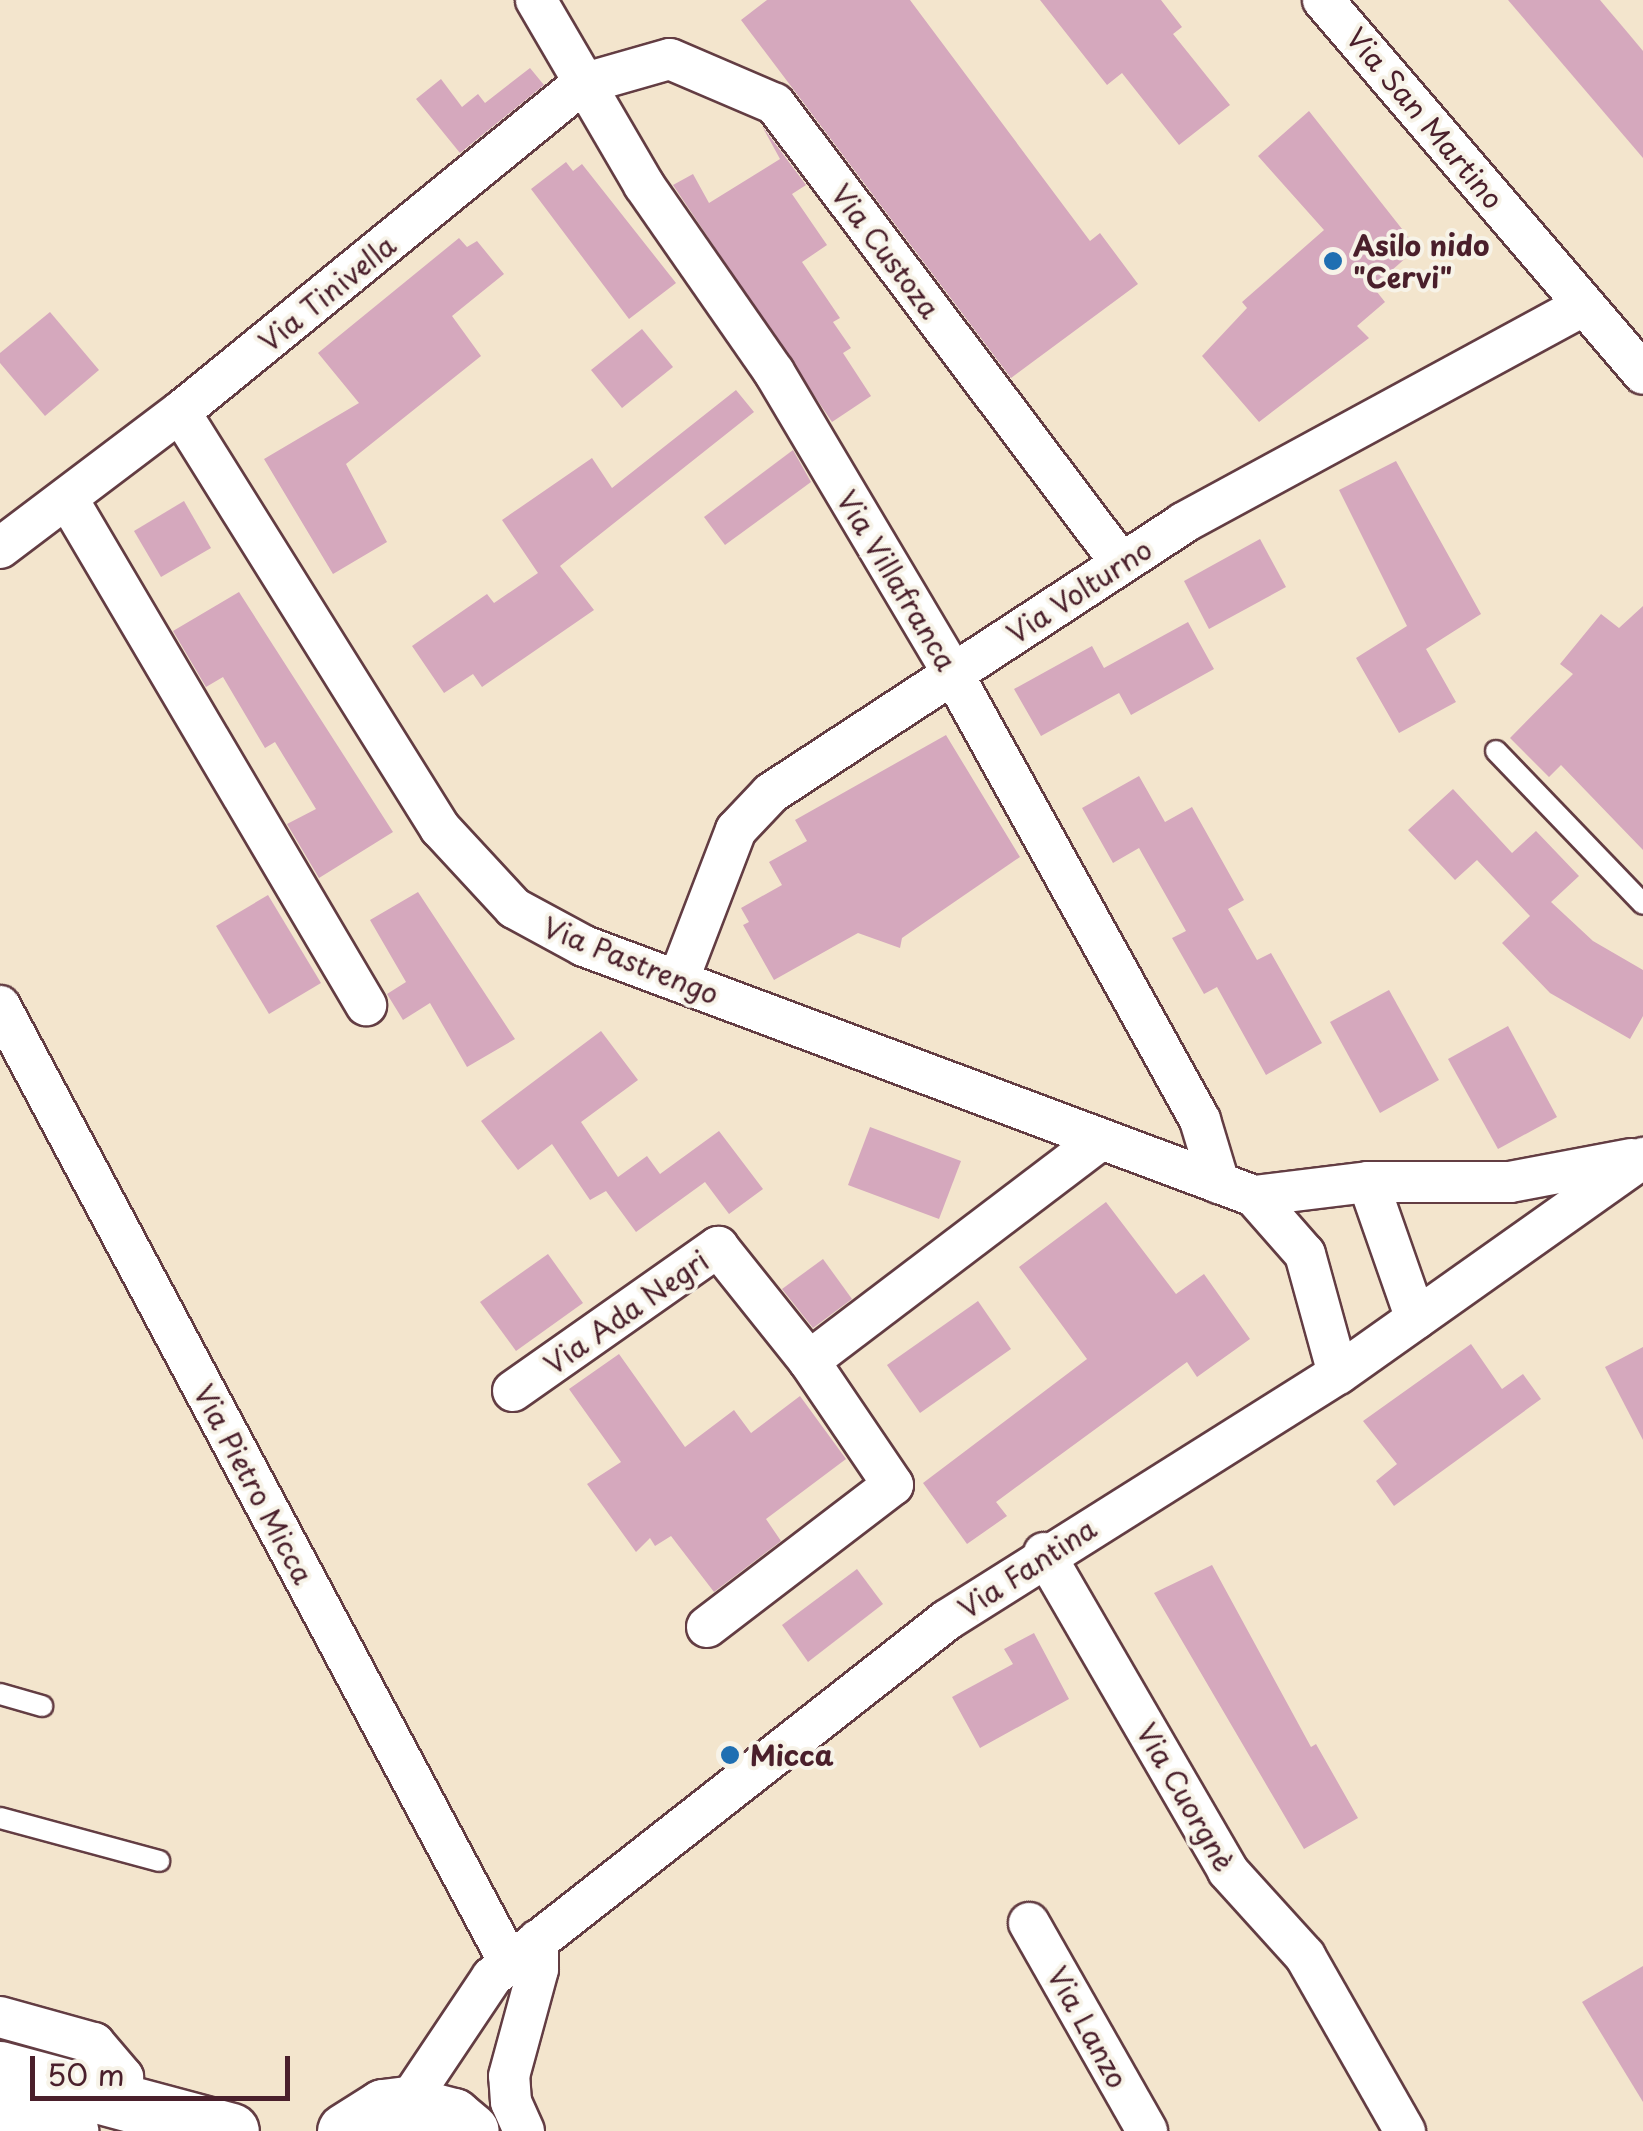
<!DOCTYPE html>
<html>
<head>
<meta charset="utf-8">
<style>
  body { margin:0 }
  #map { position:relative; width:1643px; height:2131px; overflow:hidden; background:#f3e5cd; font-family:"Playpen Sans",sans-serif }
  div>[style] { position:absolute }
  .building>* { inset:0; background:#d5a8bd }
  .roads { filter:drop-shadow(2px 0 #633d43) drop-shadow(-2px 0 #633d43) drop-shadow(0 2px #633d43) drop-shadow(0 -2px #633d43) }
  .lane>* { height:20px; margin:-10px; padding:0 10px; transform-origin:10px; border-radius:10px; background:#fff }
  .street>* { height:40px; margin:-20px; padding:0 20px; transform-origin:20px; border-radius:20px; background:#fff }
  .secondary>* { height:55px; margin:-27.5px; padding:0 27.5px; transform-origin:27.5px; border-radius:27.5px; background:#fff }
  .dots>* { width:28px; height:28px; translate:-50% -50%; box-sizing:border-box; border:5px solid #f7f3e8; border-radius:50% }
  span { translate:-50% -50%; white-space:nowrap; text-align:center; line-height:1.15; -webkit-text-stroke:8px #f7f3e8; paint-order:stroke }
  .street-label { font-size:28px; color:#4a1f2b }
  .poi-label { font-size:28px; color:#4a1f2b; font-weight:700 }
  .left { translate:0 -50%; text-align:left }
  .scale { position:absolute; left:30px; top:2056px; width:260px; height:45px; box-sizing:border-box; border:5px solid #4a1f2b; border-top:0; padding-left:12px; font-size:30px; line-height:35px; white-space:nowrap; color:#4a1f2b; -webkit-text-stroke:8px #f7f3e8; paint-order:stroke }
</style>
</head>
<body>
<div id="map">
  <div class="building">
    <div style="clip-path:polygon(767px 0,910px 0,1090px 241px,1100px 233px,1138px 284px,1011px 378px,741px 20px)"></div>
    <div style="clip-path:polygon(1040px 0,1161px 0,1182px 27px,1173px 34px,1230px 105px,1179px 145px,1122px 73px,1107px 85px)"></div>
    <div style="clip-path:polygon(1508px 0,1600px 0,1628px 33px,1643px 51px,1643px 158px)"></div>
    <div style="clip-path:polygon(530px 68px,544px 85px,460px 153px,416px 99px,441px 79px,462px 107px,478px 94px,485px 103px)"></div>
    <div style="clip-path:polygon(1309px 111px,1417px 248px,1373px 287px,1385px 302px,1357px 326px,1369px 338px,1259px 422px,1202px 356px,1247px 308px,1242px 302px,1324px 230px,1258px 156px)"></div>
    <div style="clip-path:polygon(762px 126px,806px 185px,792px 194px,827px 245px,802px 262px,840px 318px,833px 322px,851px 348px,843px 353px,871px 396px,832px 422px,673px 185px,693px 174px,709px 203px,780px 159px)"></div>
    <div style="clip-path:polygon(566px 162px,573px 171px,582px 164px,676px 283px,629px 319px,531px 189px)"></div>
    <div style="clip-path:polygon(459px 238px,467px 247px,477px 241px,504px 274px,452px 316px,481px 356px,346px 464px,387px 542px,333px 574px,264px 459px,359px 403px,318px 353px)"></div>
    <div style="clip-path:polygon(50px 312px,99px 370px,45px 416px,0 363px,0 353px)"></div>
    <div style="clip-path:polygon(642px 329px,673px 367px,622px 408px,591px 370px)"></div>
    <div style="clip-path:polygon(736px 390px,754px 412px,560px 566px,594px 610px,482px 687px,473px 674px,444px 693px,412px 646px,487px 594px,494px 603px,538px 573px,502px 520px,592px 458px,612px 488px)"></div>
    <div style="clip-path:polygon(793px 450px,811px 482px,725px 545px,704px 517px)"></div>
    <div style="clip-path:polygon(1396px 461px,1481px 614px,1426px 649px,1456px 702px,1399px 733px,1356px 658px,1407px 626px,1339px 490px)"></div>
    <div style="clip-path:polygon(184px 501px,211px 548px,161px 577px,134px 531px)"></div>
    <div style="clip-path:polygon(1260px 539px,1286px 587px,1209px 629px,1184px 581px)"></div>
    <div style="clip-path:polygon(239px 592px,393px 832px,319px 878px,287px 824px,316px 809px,275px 742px,265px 748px,223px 677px,206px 687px,173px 631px)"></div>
    <div style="clip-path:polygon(1643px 606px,1643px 850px,1561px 765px,1549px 777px,1510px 738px,1573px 674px,1560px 664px,1601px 614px,1619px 628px)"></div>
    <div style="clip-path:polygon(1188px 622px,1214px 669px,1131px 715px,1119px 693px,1041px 736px,1014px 689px,1092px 646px,1104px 668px)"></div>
    <div style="clip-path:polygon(946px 735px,1020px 857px,902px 938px,900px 948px,858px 933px,774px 980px,743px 925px,749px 922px,741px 908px,782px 885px,769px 862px,807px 841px,795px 820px)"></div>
    <div style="clip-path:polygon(1139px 776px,1165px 822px,1192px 807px,1244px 900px,1228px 909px,1257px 960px,1271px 953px,1322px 1043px,1266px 1075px,1217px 987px,1204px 994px,1172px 938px,1186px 931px,1139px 848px,1113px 863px,1082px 808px)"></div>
    <div style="clip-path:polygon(1453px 789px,1512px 853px,1536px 831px,1579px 876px,1551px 902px,1593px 941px,1643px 970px,1643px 1016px,1630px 1039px,1550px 993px,1502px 943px,1530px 916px,1477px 860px,1455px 880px,1408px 830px)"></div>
    <div style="clip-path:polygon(418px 892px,515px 1039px,467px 1067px,430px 1003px,403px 1020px,387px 994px,406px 982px,370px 920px)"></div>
    <div style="clip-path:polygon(268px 895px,321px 983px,269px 1014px,216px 926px)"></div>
    <div style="clip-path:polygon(1389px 990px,1439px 1080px,1380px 1113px,1330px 1022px)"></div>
    <div style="clip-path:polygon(1508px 1026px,1557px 1117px,1498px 1149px,1448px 1059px)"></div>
    <div style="clip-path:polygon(601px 1031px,638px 1080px,581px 1122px,618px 1177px,647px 1156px,660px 1174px,719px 1131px,763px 1189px,729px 1214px,705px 1182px,636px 1232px,606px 1191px,590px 1200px,552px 1144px,518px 1170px,481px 1121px)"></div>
    <div style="clip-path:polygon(870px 1127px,961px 1161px,939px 1219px,848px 1185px)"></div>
    <div style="clip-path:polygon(1106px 1202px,1176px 1294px,1204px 1274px,1250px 1339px,1197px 1377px,1187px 1362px,996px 1502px,1007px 1516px,967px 1544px,923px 1483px,1087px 1359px,1019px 1267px)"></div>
    <div style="clip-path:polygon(548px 1254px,583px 1303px,516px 1351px,480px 1302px)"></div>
    <div style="clip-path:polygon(823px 1259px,852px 1299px,813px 1328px,782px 1289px)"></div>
    <div style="clip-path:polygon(978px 1301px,1011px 1349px,920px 1413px,887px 1365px)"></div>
    <div style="clip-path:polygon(1471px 1344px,1502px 1389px,1523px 1374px,1541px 1399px,1394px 1506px,1376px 1481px,1397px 1464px,1363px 1421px)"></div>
    <div style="clip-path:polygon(1643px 1347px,1643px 1440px,1605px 1367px)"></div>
    <div style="clip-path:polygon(619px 1354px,685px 1447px,734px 1410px,751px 1433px,800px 1396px,846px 1459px,766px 1519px,781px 1541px,714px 1592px,671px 1536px,655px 1546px,650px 1538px,636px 1552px,587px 1484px,621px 1462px,569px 1389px)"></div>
    <div style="clip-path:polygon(1212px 1565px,1311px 1747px,1316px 1744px,1358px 1818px,1304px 1849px,1154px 1593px)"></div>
    <div style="clip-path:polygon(857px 1569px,883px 1604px,808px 1662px,782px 1625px)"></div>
    <div style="clip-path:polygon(1034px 1633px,1069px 1699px,980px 1748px,952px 1697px,1013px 1664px,1004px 1649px)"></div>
    <div style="clip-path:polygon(1643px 1966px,1643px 2102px,1582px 2002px)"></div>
  </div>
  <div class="roads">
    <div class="lane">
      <div style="left:1496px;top:751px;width:212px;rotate:46.1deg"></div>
      <div style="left:0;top:1694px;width:44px;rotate:15.9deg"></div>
      <div style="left:0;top:1818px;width:165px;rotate:15.1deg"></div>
    </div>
    <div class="street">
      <div style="left:536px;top:0;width:214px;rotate:59.7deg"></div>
      <div style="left:644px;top:185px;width:228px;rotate:55.2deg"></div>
      <div style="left:774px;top:372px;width:351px;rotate:59.3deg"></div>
      <div style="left:953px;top:674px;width:510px;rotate:61.02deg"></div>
      <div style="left:1200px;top:1120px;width:66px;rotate:73.2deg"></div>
      <div style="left:1323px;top:0;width:492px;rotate:49.4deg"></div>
      <div style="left:180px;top:412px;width:491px;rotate:58deg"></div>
      <div style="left:440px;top:828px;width:109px;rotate:47.2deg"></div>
      <div style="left:514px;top:908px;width:80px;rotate:28.5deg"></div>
      <div style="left:584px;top:946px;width:715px;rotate:20.46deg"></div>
      <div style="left:1254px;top:1196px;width:77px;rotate:48.7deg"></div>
      <div style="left:1305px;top:1254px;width:124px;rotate:74.6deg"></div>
      <div style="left:67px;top:498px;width:589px;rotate:59.47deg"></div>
      <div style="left:0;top:548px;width:226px;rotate:-37.1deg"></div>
      <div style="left:180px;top:412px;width:519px;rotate:-39.21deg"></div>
      <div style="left:582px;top:84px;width:91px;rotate:-15.9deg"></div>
      <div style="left:670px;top:59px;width:114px;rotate:23.2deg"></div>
      <div style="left:775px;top:104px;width:575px;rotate:52.99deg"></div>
      <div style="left:678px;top:981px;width:162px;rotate:-69deg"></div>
      <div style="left:736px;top:830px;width:51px;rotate:-46.6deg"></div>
      <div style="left:771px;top:793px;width:493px;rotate:-33.2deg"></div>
      <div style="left:1183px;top:523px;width:456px;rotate:-28.5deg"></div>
      <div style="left:0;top:1006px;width:1083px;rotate:61.97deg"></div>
      <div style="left:1368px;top:1182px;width:145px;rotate:70.7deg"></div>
      <div style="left:1254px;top:1196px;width:115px;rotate:-7deg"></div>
      <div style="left:1368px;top:1182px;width:142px"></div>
      <div style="left:1510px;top:1182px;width:124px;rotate:-10.7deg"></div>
      <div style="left:513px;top:1391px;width:251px;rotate:-35.1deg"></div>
      <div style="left:718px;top:1247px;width:146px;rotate:51.4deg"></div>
      <div style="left:809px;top:1361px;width:365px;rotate:-37.2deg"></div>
      <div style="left:1044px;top:1553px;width:367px;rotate:59.9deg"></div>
      <div style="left:1228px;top:1871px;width:115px;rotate:47.8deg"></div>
      <div style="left:1305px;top:1956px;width:202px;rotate:60.3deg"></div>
      <div style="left:707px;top:1627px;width:234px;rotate:-37.4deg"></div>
      <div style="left:893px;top:1485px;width:150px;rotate:-124.1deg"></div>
      <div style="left:1029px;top:1923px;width:239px;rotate:60.4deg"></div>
      <div style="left:0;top:2017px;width:98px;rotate:15.5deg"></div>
      <div style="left:94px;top:2043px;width:45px;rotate:49.5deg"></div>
      <div style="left:123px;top:2077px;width:25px;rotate:95deg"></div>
      <div style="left:407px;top:2104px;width:153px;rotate:-56.2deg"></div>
      <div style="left:492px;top:1977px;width:578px;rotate:-38.12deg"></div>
      <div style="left:947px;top:1620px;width:462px;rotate:-32.2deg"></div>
      <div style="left:1338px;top:1374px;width:374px;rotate:-35.3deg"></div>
      <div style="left:524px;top:2131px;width:32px;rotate:-114deg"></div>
      <div style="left:511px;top:2102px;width:26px;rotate:-94deg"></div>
      <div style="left:509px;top:2076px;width:111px;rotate:-74.8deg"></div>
      <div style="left:538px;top:1969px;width:29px;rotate:-90deg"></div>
    </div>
    <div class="secondary">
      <div style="left:0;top:2069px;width:239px;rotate:15deg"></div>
      <div style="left:0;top:2112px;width:73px;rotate:15.2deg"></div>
      <div style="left:345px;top:2131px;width:45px;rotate:-32.3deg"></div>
      <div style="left:383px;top:2107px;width:24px;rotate:-7deg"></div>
      <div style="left:407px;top:2104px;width:48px;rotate:14.6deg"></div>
      <div style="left:453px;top:2116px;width:23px;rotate:40deg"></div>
    </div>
  </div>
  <div class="dots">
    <div style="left:1333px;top:261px;background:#1f6fb2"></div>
    <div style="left:730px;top:1755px;background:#1f6fb2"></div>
  </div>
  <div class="street-label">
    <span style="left:1425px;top:118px;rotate:50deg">Via San Martino</span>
    <span style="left:886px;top:251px;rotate:53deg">Via Custoza</span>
    <span style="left:327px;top:293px;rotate:-39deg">Via Tinivella</span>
    <span style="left:897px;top:580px;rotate:59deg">Via Villafranca</span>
    <span style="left:1079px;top:591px;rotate:-33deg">Via Volturno</span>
    <span style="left:631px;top:960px;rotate:22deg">Via Pastrengo</span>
    <span style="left:626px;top:1312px;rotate:-35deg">Via Ada Negri</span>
    <span style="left:254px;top:1484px;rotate:62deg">Via Pietro Micca</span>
    <span style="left:1027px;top:1568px;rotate:-33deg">Via Fantina</span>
    <span style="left:1186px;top:1797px;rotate:60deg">Via Cuorgnè</span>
    <span style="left:1088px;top:2027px;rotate:61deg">Via Lanzo</span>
  </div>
  <div class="poi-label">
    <span class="left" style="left:1353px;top:261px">Asilo nido<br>"Cervi"</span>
    <span class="left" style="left:750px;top:1755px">Micca</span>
  </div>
  <div class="scale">50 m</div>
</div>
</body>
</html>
